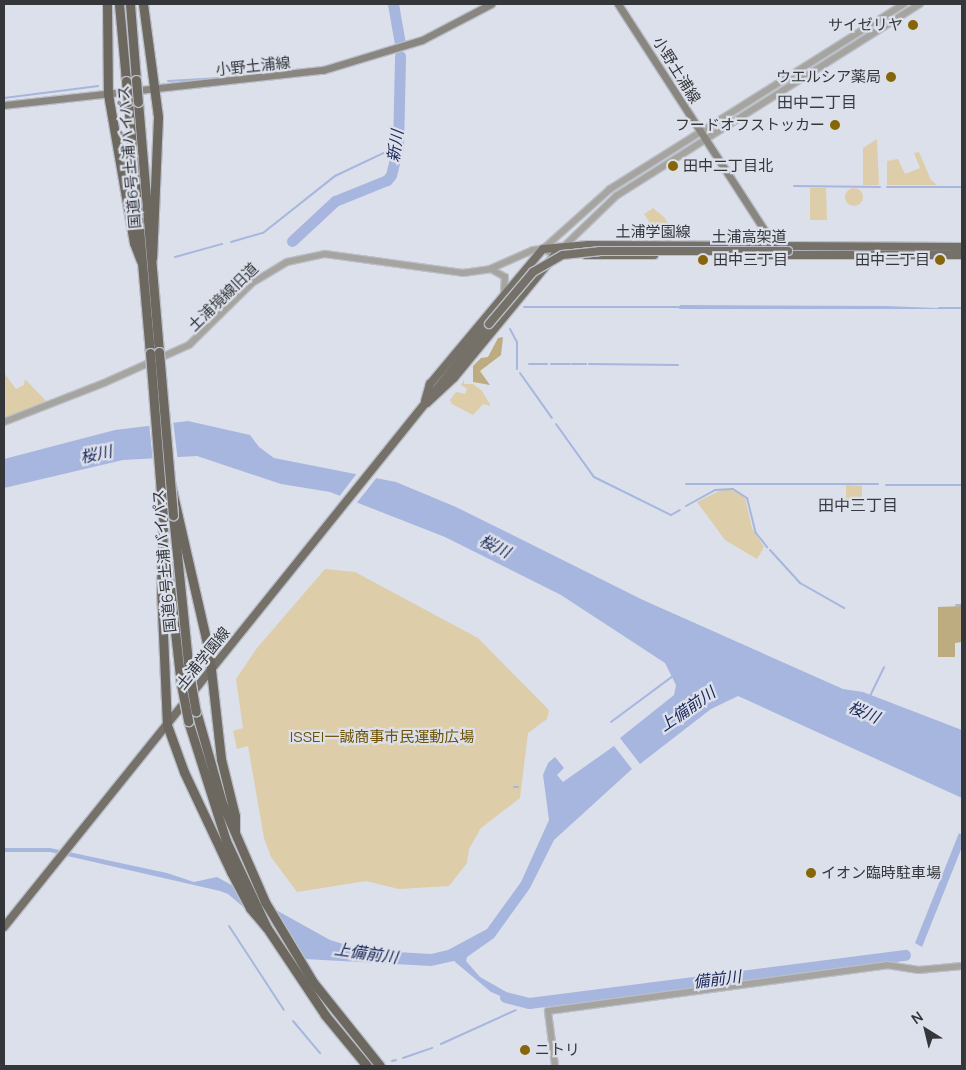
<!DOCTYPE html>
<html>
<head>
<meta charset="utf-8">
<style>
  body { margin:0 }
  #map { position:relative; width:966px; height:1070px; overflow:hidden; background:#dce0eb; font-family:Manrope,"Noto Sans JP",sans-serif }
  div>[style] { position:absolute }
  .green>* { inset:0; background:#ddcda9 }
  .round { border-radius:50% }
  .forest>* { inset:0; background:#beac81 }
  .water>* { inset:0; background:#a6b6df }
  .pier>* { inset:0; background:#dce0eb }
  .stream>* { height:2px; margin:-1px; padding:0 1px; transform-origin:1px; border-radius:1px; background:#a6b6df }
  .river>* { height:11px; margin:-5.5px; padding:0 5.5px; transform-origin:5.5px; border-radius:5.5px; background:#a6b6df }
  .roads { filter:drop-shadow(1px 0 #babec8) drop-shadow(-1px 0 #babec8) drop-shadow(0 1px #babec8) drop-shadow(0 -1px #babec8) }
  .tertiary>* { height:6px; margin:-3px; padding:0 3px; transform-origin:3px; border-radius:3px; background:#a6a49f }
  .secondary>* { height:7px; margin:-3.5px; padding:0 3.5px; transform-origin:3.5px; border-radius:3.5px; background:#898680 }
  .primary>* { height:8px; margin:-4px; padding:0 4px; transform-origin:4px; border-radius:4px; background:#757169 }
  .trunk>* { height:9px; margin:-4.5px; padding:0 4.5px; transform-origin:4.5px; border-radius:4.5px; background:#6c6860 }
  .bridges { filter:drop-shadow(1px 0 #babec8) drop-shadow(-1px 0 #babec8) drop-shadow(0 1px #babec8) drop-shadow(0 -1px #babec8) }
  .primary-bridge>* { height:8px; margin:-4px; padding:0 4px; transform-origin:4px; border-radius:4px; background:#757169 }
  .trunk-bridge>* { height:9px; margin:-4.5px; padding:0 4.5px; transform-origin:4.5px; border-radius:4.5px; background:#6c6860 }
  .dots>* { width:14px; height:14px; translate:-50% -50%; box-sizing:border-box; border:2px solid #dce0eb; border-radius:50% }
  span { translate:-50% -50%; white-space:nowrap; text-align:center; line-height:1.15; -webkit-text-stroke:4.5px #dce0eb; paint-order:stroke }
  .poi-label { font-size:15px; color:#34363a }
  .right { translate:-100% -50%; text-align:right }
  .left { translate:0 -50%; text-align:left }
  .street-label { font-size:15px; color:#34363a }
  .park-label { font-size:15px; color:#6c5202 }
  .neighbourhood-label { font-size:16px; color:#383b43 }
  .water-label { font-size:16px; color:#182557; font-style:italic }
  .frame { position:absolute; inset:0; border:5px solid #34363a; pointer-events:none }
  .north { position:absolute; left:901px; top:1005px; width:50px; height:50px; -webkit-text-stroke:4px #dce0eb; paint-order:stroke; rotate:324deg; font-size:14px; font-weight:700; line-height:20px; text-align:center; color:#34363a }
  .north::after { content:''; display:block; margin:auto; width:18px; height:22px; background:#34363a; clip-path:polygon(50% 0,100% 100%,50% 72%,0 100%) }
</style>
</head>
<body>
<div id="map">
  <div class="green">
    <div style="clip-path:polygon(877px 139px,879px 185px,863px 185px,863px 148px)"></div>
    <div style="clip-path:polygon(919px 152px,931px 180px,937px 185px,887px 185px,887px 161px,898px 159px,905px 174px,920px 168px,914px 153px)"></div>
    <div class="round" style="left:845px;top:188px;width:18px;height:18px"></div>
    <div style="clip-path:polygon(810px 188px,826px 188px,827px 220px,810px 220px)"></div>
    <div style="clip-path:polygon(653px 208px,664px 217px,677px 237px,659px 237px,644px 214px)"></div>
    <div style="clip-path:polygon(4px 373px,16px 389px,24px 385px,25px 379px,49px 404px,4px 420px)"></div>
    <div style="clip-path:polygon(464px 380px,464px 384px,473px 384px,482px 391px,491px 406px,483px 404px,473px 415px,452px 404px,450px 400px,456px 392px,465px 394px,467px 389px,461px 385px)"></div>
    <div style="clip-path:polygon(846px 485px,862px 486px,862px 503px,846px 502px)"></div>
    <div style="clip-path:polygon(723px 489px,736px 491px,745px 498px,752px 528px,764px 547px,757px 559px,725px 540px,697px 502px)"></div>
    <div style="clip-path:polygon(325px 569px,355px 572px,478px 638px,549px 710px,547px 719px,528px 733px,520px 798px,481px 828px,469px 849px,467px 863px,449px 886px,399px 889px,366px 881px,297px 892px,271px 857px,264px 838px,248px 746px,237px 749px,233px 731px,243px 728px,236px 679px,257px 648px)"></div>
  </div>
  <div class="forest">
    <div style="clip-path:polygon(503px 337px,501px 355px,480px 371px,490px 385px,473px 382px,473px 366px,481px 358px,488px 357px,498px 338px)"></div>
    <div style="clip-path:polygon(962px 606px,962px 642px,955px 643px,955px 657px,938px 657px,938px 607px)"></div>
  </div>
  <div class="water">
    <div style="clip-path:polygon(680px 305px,886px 306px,962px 309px,679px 309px)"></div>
    <div style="clip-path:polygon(188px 421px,250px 435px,259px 447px,274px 458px,396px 482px,456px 507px,643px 600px,843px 689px,863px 692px,962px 730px,962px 798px,738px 696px,711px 709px,640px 764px,620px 738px,674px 695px,676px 685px,665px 663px,561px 595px,445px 537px,330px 492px,281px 484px,197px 456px,123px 460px,4px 488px,4px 459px,115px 430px)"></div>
    <div style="clip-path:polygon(614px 746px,632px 769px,554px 840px,530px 888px,494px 938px,467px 957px,466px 961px,480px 977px,519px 999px,517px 1003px,491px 992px,454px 961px,431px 966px,305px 959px,228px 894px,220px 891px,50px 852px,4px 852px,4px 848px,50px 848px,167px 873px,194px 882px,217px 877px,330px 940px,363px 950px,431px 954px,448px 950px,487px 929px,521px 882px,549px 820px,543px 775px,548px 763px,555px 757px,564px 768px,557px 775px,563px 782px)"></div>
    <div style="clip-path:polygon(959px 833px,962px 835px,962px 847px,922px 947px,915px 943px)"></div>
  </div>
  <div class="pier">
    <div style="clip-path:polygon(173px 420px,178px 462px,153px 462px,149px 423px)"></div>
    <div style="clip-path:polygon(358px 472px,378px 476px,355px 505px,338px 498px)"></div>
  </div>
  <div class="stream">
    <div style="left:168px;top:81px;width:52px;rotate:-3.3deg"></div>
    <div style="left:4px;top:98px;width:95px;rotate:-7.3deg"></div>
    <div style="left:794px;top:186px;width:86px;rotate:0.7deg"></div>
    <div style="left:887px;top:187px;width:75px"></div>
    <div style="left:231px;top:242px;width:33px;rotate:-16deg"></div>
    <div style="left:263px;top:233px;width:92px;rotate:-38.4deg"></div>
    <div style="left:335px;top:176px;width:68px;rotate:-25.4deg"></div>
    <div style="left:175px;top:257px;width:49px;rotate:-15.5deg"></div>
    <div style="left:524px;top:307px;width:156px"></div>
    <div style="left:939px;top:308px;width:23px"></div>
    <div style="left:510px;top:329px;width:15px;rotate:62deg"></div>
    <div style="left:517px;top:342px;width:27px;rotate:90deg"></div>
    <div style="left:529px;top:364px;width:18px"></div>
    <div style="left:551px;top:364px;width:19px"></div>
    <div style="left:572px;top:364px;width:14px"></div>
    <div style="left:589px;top:364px;width:89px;rotate:0.6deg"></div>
    <div style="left:520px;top:373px;width:55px;rotate:54.6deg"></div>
    <div style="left:556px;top:424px;width:65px;rotate:54.4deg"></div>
    <div style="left:594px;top:477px;width:86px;rotate:26.3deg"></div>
    <div style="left:671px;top:515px;width:10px;rotate:-29deg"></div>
    <div style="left:686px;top:484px;width:192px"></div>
    <div style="left:886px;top:485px;width:76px"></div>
    <div style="left:686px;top:506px;width:33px;rotate:-29deg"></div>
    <div style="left:715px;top:490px;width:18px;rotate:-3deg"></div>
    <div style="left:733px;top:489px;width:17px;rotate:33deg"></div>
    <div style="left:747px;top:498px;width:36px;rotate:76deg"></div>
    <div style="left:756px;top:533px;width:18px;rotate:52deg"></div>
    <div style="left:770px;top:550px;width:45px;rotate:47.7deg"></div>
    <div style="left:800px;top:583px;width:51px;rotate:29.6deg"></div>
    <div style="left:956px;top:605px;width:6px"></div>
    <div style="left:870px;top:696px;width:32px;rotate:-64deg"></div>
    <div style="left:611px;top:722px;width:77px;rotate:-36.6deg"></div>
    <div style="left:514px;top:787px;width:4px"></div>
    <div style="left:229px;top:926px;width:100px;rotate:56.8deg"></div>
    <div style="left:293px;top:1021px;width:42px;rotate:49.8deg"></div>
    <div style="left:441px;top:1044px;width:82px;rotate:-24.4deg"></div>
    <div style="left:403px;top:1058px;width:31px;rotate:-19deg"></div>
    <div style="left:392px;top:1061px;width:4px;rotate:-14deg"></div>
  </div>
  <div class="river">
    <div style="left:393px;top:4px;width:40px;rotate:80deg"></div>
    <div style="left:292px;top:241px;width:59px;rotate:-42.9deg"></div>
    <div style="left:335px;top:201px;width:56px;rotate:-22deg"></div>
    <div style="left:387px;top:180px;width:6px;rotate:-51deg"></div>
    <div style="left:391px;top:175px;width:29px;rotate:-76deg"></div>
    <div style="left:398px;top:147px;width:91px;rotate:-88.7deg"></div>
    <div style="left:505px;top:997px;width:25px;rotate:14deg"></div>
    <div style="left:529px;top:1003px;width:379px;rotate:-7.3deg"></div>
  </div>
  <div class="roads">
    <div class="tertiary">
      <div style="left:543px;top:249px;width:90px;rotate:-41.8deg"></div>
      <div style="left:610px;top:189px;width:347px;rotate:-32.2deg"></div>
      <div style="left:491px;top:269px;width:16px;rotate:30deg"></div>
      <div style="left:505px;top:277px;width:16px;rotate:94deg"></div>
      <div style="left:4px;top:422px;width:107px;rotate:-21.3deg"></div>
      <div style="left:104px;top:383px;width:93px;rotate:-24.1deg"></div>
      <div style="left:189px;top:345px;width:88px;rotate:-44.5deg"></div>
      <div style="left:252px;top:283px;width:41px;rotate:-31deg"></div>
      <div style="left:287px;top:262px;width:39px;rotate:-12deg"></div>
      <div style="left:325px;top:254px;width:139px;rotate:7.8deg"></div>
      <div style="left:463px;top:273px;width:27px;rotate:-8deg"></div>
      <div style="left:490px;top:269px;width:47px;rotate:-23.8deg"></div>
      <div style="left:533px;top:250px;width:10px;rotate:-6deg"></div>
      <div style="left:543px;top:249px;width:13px;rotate:27deg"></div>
      <div style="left:555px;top:255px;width:85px;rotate:-44deg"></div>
      <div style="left:616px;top:196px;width:360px;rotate:-32.3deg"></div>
      <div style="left:555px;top:1066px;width:55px;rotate:-97.3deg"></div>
      <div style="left:548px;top:1011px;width:342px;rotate:-7.7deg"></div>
      <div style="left:887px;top:965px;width:32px;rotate:9deg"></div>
      <div style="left:919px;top:970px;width:43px;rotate:-5.3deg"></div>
    </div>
    <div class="secondary">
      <div style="left:618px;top:4px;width:273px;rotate:57.1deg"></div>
      <div style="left:766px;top:233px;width:16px;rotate:79deg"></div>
      <div style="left:4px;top:105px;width:321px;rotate:-6.3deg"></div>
      <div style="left:323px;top:70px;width:103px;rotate:-16.9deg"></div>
      <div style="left:422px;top:40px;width:78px;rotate:-27.6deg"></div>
    </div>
    <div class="primary">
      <div style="left:586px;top:255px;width:68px"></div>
      <div style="left:756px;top:255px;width:206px"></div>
      <div style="left:425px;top:401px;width:18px;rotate:-74deg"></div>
      <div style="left:430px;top:384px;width:176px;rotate:-50.1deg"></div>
      <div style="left:543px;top:249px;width:46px;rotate:-5deg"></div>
      <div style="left:589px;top:245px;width:373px;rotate:0.3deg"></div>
      <div style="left:427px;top:403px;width:37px;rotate:-43deg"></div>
      <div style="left:454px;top:378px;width:159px;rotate:-50.6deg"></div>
      <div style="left:555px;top:255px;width:9px"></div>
      <div style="left:4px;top:927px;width:774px;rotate:-51.19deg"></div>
    </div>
    <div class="trunk">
      <div style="left:107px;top:4px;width:90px;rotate:89.4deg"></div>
      <div style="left:108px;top:94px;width:151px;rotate:80.1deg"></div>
      <div style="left:134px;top:243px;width:19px;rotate:69deg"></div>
      <div style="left:119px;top:4px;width:77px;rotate:84.8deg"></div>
      <div style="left:130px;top:4px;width:76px;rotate:85.5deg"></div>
      <div style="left:143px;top:4px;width:114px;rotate:82.4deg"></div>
      <div style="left:158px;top:117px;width:141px;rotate:92.4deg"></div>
      <div style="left:128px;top:102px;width:252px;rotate:85deg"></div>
      <div style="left:138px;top:102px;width:251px;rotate:85.2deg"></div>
      <div style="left:171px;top:486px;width:170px;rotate:77.1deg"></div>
      <div style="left:209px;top:652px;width:108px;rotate:83.6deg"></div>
      <div style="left:221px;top:759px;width:59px;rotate:76.2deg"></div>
      <div style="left:235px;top:816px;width:15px;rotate:90deg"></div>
      <div style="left:173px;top:515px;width:159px;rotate:84.2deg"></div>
      <div style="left:163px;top:525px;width:63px;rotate:91.8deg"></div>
      <div style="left:161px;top:588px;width:137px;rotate:87.5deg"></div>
      <div style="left:167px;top:725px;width:50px;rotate:70.1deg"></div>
      <div style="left:184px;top:772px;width:110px;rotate:64.8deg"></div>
      <div style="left:231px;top:872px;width:41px;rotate:62.2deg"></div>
      <div style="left:250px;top:908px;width:26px;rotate:50deg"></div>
      <div style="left:167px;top:560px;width:125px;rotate:83.6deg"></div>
      <div style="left:196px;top:711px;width:96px;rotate:74.2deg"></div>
      <div style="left:222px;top:803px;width:108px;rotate:66.5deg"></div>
      <div style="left:265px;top:902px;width:93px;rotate:59deg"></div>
      <div style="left:313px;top:982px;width:107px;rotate:51.4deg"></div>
      <div style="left:188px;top:721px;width:126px;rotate:72.4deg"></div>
      <div style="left:226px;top:841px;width:96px;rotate:64.8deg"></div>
      <div style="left:267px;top:928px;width:105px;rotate:56.3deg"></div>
      <div style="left:325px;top:1015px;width:66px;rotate:50.5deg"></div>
    </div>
  </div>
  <div class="bridges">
    <div class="primary-bridge">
      <div style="left:489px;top:324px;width:68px;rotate:-49.8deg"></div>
      <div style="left:533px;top:272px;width:34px;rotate:-30deg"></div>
      <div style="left:563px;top:255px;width:36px;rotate:-6deg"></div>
      <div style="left:599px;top:251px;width:189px"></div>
    </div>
    <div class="trunk-bridge">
      <div style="left:136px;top:80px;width:22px;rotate:85deg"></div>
      <div style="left:126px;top:81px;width:21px;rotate:85deg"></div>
      <div style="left:159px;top:352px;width:164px;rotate:85.1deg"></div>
      <div style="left:150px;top:353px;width:166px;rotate:85.5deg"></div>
      <div style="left:189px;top:673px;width:39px;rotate:80deg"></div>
      <div style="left:181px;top:684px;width:38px;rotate:79deg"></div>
    </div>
  </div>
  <div class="dots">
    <div style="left:913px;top:25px;background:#866701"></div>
    <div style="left:891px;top:77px;background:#866701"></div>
    <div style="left:835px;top:125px;background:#866701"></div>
    <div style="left:673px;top:166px;background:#866701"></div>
    <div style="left:703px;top:260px;background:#866701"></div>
    <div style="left:940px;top:260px;background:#866701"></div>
    <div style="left:811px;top:873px;background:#866701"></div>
    <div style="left:525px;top:1050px;background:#866701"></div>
  </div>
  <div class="poi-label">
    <span class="right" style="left:903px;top:25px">サイゼリヤ</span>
    <span class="right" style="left:881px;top:77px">ウエルシア薬局</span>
    <span class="right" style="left:825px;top:125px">フードオフストッカー</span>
    <span class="left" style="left:683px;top:166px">田中二丁目北</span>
    <span class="left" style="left:713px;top:260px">田中三丁目</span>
    <span class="right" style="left:930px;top:260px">田中二丁目</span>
    <span class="left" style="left:821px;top:873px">イオン臨時駐車場</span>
    <span class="left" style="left:535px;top:1050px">ニトリ</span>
  </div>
  <div class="street-label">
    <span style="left:253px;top:66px;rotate:-6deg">小野土浦線</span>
    <span style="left:677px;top:70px;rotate:58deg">小野土浦線</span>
    <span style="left:129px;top:157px;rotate:-95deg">国道6号土浦バイパス</span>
    <span style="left:653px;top:232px">土浦学園線</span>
    <span style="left:749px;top:237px">土浦高架道</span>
    <span style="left:223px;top:297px;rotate:-44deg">土浦境線旧道</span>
    <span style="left:164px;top:561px;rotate:-95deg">国道6号土浦バイパス</span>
    <span style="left:203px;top:658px;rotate:-51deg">土浦学園線</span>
  </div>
  <div class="park-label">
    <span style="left:382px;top:737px">ISSEI一誠商事市民運動広場</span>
  </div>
  <div class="neighbourhood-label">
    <span style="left:817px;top:102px">田中二丁目</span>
    <span style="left:858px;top:505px">田中三丁目</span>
  </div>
  <div class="water-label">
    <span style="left:395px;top:146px;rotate:-82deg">新川</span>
    <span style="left:96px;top:454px;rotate:-12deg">桜川</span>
    <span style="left:495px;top:546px;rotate:26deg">桜川</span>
    <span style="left:687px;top:709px;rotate:-35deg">上備前川</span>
    <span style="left:864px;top:712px;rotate:23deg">桜川</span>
    <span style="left:366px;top:953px;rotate:8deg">上備前川</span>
    <span style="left:717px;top:979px;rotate:-7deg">備前川</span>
  </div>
  <div class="frame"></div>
  <div class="north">N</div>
</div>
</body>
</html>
